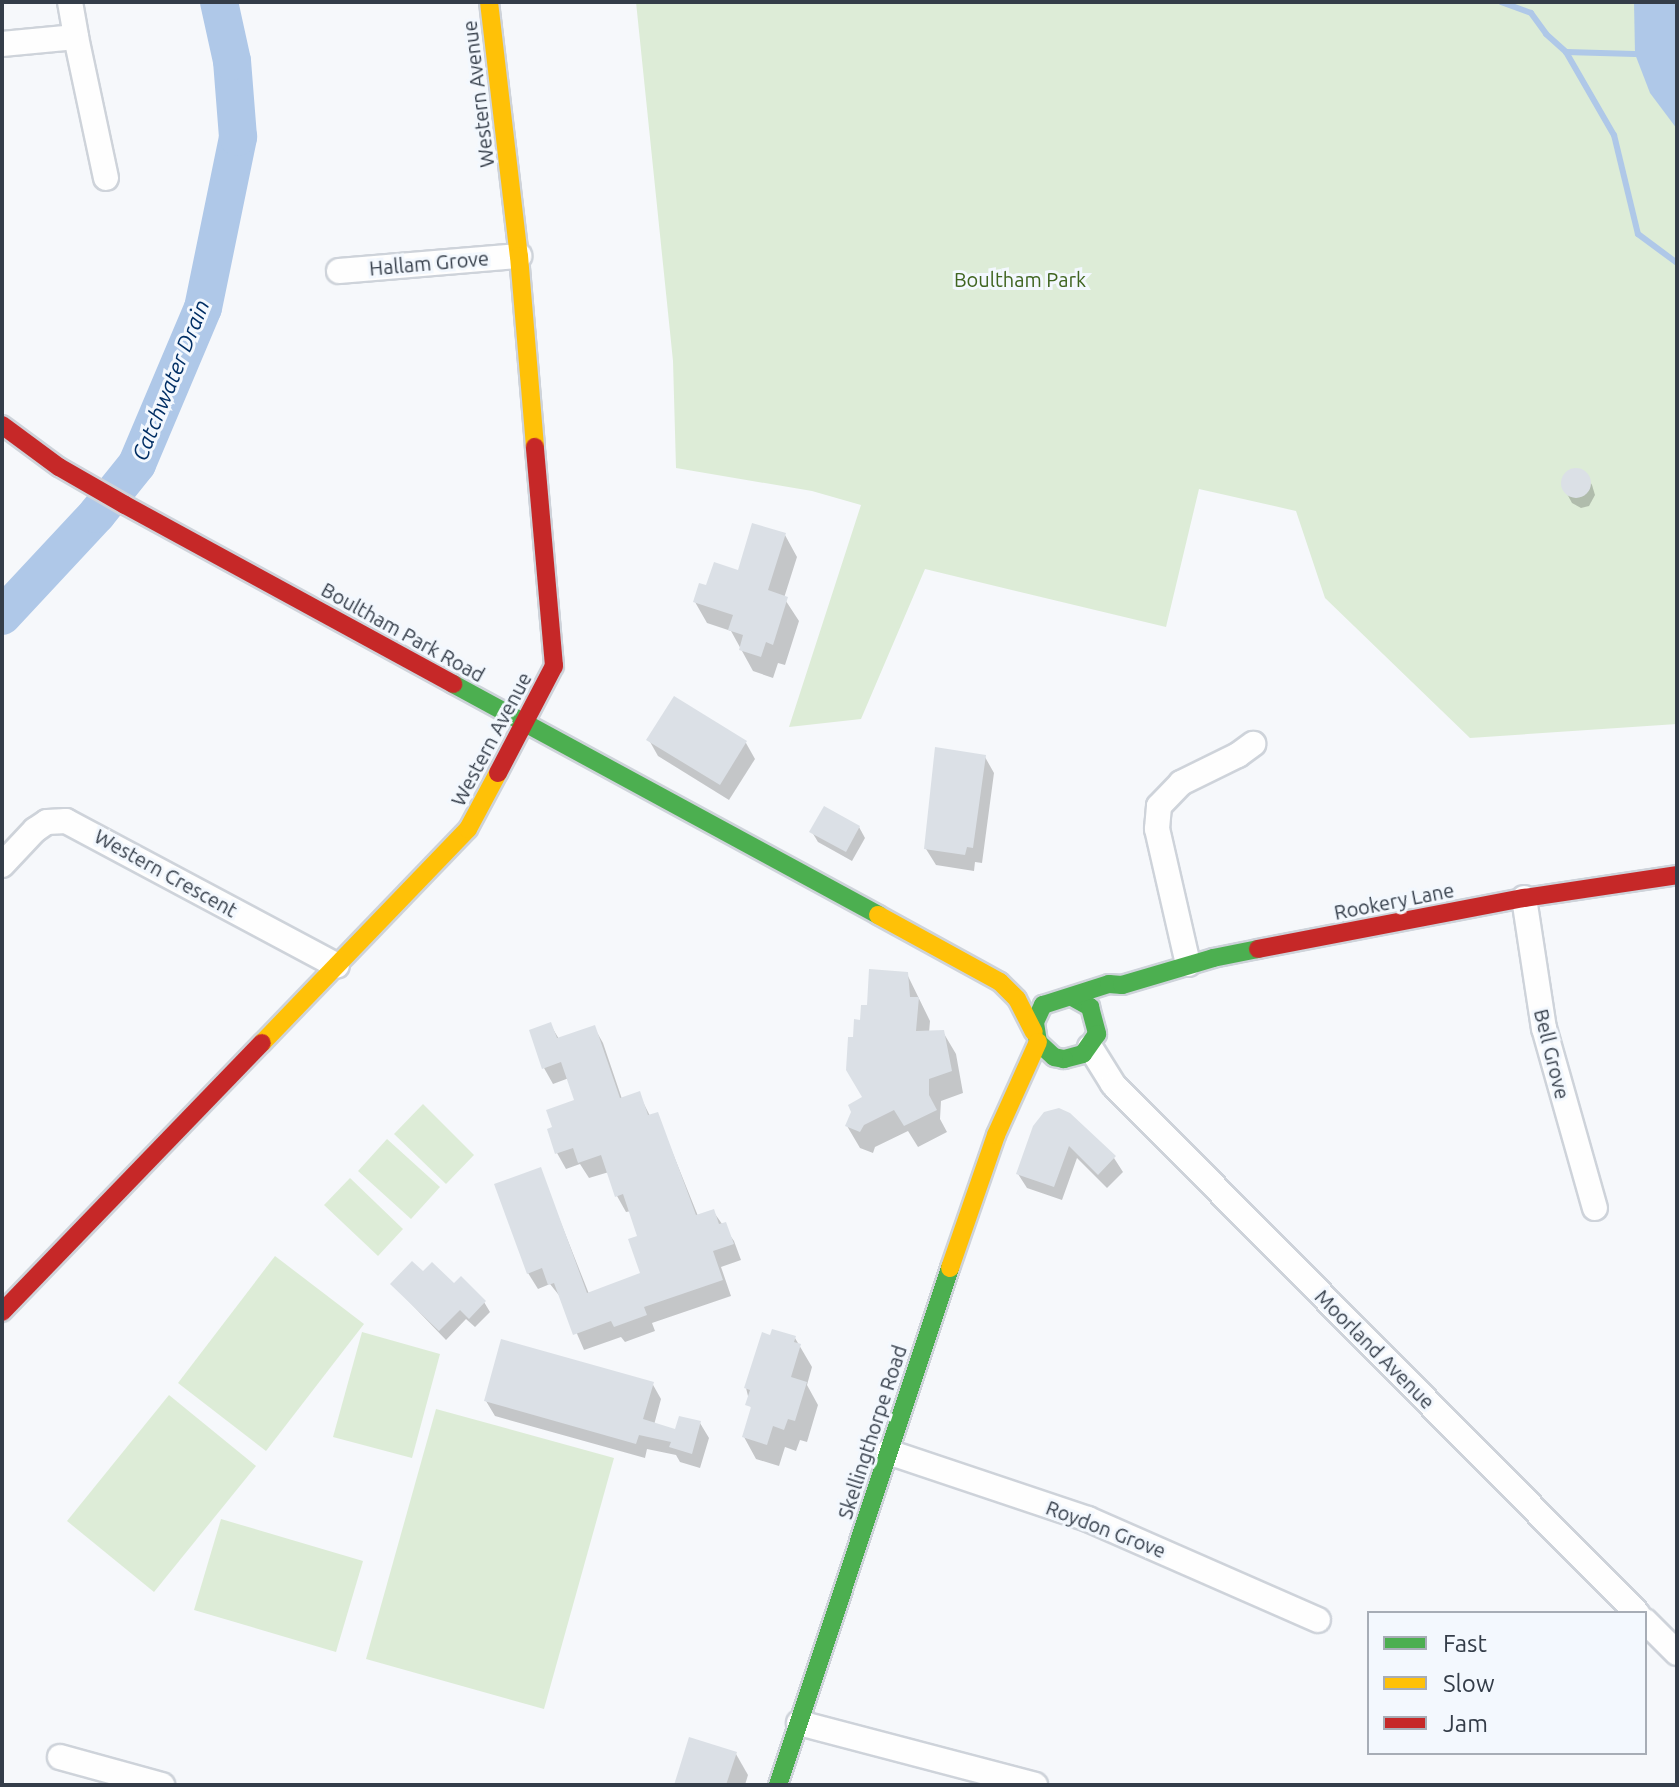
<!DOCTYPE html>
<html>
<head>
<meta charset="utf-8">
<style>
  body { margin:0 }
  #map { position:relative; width:1679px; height:1787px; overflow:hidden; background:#f6f8fb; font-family:Ubuntu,sans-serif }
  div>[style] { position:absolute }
  .green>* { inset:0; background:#ddecd7 }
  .water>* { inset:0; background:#afc8e8 }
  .shadow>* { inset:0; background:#0003 }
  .stream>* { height:6px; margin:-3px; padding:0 3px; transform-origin:3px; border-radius:3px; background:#afc8e8 }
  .river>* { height:38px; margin:-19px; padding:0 19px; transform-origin:19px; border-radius:19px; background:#afc8e8 }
  .building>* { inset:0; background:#dbe0e6 }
  .round { border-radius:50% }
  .roads { filter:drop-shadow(2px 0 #ced3da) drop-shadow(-2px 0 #ced3da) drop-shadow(0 2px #ced3da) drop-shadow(0 -2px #ced3da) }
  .street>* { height:24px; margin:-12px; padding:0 12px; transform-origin:12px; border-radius:12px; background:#fefefe }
  .fast>* { height:18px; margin:-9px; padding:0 9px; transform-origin:9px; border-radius:9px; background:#4caf50 }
  .slow>* { height:18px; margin:-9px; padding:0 9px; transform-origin:9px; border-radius:9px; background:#ffc107 }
  .jam>* { height:18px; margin:-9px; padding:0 9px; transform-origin:9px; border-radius:9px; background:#c62828 }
  span { translate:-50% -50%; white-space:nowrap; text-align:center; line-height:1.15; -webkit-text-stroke:6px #f3f8fe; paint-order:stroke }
  .street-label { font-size:20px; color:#343d49 }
  .park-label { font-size:20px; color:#3f641f }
  .water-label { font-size:22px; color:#002e64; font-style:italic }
  .frame { position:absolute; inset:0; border:4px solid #343d49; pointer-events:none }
  .legend { position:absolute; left:1367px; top:1611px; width:280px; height:144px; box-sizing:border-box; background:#f3f8fe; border:2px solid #a7adb6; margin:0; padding:10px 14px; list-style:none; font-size:24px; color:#343d49 }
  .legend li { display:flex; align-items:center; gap:16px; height:40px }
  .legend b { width:40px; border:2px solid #a7adb6 }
</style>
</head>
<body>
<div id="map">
  <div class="green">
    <div style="clip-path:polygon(636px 2px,1677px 2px,1677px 724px,1470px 738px,1325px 598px,1296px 511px,1199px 489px,1166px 627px,925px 569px,861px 719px,789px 727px,861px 505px,812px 491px,676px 468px,673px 361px)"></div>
    <div style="clip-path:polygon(423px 1104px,474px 1155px,446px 1184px,394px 1134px)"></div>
    <div style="clip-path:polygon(387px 1139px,440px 1187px,411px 1219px,358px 1171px)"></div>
    <div style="clip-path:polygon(350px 1178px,403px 1229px,378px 1256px,324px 1205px)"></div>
    <div style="clip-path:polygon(275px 1256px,364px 1324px,266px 1451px,178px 1383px)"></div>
    <div style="clip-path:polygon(362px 1332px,440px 1354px,412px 1458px,333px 1437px)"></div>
    <div style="clip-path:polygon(169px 1395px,256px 1466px,154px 1592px,67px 1521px)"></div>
    <div style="clip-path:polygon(436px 1409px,614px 1458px,544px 1709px,366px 1659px)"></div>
    <div style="clip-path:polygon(221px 1519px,363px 1561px,336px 1652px,194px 1610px)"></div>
  </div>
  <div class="water">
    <div style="clip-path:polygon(1634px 2px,1677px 2px,1677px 129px,1650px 93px,1635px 54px)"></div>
  </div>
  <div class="shadow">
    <div style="clip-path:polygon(1574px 470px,1585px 474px,1592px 485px,1595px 495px,1589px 506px,1581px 508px,1572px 503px,1566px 492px,1563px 484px,1565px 475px)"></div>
    <div style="clip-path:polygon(785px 535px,797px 557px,784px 598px,799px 621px,785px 665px,778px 663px,773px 678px,753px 671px,731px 631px,707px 623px,695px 602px,707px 588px,739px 572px)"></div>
    <div style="clip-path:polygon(649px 740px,746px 743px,755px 759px,729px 800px,658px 756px)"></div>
    <div style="clip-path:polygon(985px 757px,994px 773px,982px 863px,975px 862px,974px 871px,936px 865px,926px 849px)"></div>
    <div style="clip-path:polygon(859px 827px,865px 838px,852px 861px,818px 842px,812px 832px)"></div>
    <div style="clip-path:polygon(907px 974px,930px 1021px,929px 1033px,943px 1032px,956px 1054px,963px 1093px,941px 1101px,940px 1119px,947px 1132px,918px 1147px,908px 1131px,875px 1147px,873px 1153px,860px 1148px,847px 1126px,865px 1098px,855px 1039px,868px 1007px)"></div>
    <div style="clip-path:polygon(550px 1024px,559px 1039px,594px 1027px,603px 1043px,622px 1099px,639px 1094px,650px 1116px,657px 1114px,698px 1216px,713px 1211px,734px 1241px,741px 1260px,721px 1267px,731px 1296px,652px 1323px,655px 1331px,625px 1342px,621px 1337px,584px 1350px,562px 1299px,550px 1284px,538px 1289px,528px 1273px,540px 1170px,589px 1294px,642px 1274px,640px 1238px,631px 1211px,626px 1212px,617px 1196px,609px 1172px,589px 1178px,580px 1164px,566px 1169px,557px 1153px,576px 1101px,569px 1078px,553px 1084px,544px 1068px)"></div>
    <div style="clip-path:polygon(1035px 1127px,1114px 1158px,1123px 1172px,1107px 1188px,1077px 1158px,1062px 1200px,1027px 1188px,1018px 1174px)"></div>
    <div style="clip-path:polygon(423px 1274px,484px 1302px,490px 1312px,475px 1327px,466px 1319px,446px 1340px,392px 1284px)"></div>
    <div style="clip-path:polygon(795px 1338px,812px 1367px,807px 1385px,818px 1405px,807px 1442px,800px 1440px,796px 1451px,785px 1447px,779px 1466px,756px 1459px,744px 1437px,752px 1412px,746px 1388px)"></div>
    <div style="clip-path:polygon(652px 1383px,661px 1399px,654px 1425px,676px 1431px,700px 1423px,709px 1438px,700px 1468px,680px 1462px,676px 1455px,647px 1449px,645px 1458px,495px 1416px,486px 1401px)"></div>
    <div style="clip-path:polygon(736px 1754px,748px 1775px,745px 1785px,676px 1785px)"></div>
  </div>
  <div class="stream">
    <div style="left:1501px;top:2px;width:32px;rotate:20deg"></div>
    <div style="left:1531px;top:13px;width:26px;rotate:54deg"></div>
    <div style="left:1546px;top:34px;width:27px;rotate:42deg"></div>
    <div style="left:1566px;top:52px;width:69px;rotate:1.7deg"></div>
    <div style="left:1566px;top:52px;width:96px;rotate:60deg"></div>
    <div style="left:1614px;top:135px;width:102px;rotate:76.4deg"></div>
    <div style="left:1638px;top:234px;width:49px;rotate:36.6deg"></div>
  </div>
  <div class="river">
    <div style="left:2px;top:616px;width:139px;rotate:-47deg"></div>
    <div style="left:97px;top:514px;width:64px;rotate:-51.3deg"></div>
    <div style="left:137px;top:464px;width:169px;rotate:-67.1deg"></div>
    <div style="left:203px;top:308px;width:175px;rotate:-78.4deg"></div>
    <div style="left:238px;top:137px;width:76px;rotate:-94.5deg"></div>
    <div style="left:232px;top:61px;width:60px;rotate:-102.4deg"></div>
  </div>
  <div class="building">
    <div class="round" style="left:1561px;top:468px;width:30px;height:30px"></div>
    <div style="clip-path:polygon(752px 523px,786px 533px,768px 590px,788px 597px,773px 645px,766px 642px,761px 657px,739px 650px,743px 635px,728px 630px,733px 615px,693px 602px,699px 583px,706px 585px,714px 562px,738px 570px)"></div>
    <div style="clip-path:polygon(674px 696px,747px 741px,720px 785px,646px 740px)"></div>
    <div style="clip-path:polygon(935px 747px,986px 755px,973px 848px,967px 847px,965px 855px,924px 849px)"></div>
    <div style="clip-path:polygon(824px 806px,860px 826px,846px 852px,809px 832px)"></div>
    <div style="clip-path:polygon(869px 969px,908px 972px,910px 997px,919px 997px,916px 1031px,944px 1030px,952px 1071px,929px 1079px,929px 1095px,937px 1110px,904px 1126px,894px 1110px,864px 1125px,860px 1132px,845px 1126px,851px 1112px,848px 1105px,862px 1097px,846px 1070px,848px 1037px,853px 1037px,854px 1019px,860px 1020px,861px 1005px,867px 1005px)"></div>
    <div style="clip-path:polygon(551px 1022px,557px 1038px,595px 1025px,620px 1098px,640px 1091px,648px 1115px,658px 1112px,696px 1215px,714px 1209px,719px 1224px,726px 1222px,734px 1244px,713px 1251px,723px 1280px,644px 1307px,647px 1315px,614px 1327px,611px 1321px,573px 1335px,554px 1283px,548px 1285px,542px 1268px,527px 1274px,494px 1184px,541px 1167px,587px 1293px,640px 1273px,628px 1239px,637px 1236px,623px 1194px,615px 1197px,601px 1155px,578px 1163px,573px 1148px,555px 1154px,547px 1129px,552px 1127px,546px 1110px,574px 1100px,561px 1062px,542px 1069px,529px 1030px)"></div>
    <div style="clip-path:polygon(1059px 1108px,1070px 1113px,1116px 1156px,1098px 1175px,1069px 1146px,1054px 1187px,1016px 1174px,1033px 1126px,1044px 1112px)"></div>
    <div style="clip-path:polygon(412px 1261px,423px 1271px,432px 1262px,454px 1283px,461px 1276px,486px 1301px,469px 1319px,460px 1310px,439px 1331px,390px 1284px)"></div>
    <div style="clip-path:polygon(772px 1329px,796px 1336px,794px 1342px,801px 1344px,791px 1377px,807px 1382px,795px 1421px,788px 1419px,784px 1430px,773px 1426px,767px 1445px,742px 1437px,751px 1407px,745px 1405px,750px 1390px,744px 1388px,762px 1332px,770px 1335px)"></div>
    <div style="clip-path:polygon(501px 1339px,654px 1382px,643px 1419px,675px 1429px,679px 1416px,701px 1421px,692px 1454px,669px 1447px,671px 1442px,639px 1435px,636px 1444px,484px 1401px)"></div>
    <div style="clip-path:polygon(689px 1737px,737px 1752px,726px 1785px,674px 1785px)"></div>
  </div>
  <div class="roads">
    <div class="street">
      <div style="left:70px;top:2px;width:36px;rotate:80deg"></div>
      <div style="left:2px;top:44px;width:74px;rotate:-5.4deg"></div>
      <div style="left:76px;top:37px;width:144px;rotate:78deg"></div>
      <div style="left:339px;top:271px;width:181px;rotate:-4.8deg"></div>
      <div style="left:2px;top:865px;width:48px;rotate:-46.7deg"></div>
      <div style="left:35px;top:830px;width:14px;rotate:-34deg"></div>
      <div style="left:47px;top:822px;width:19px;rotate:-3deg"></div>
      <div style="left:66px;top:821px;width:307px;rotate:28.1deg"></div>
      <div style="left:1524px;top:898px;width:132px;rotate:81.3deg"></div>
      <div style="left:1544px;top:1028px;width:187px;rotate:74.2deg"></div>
      <div style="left:1188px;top:964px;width:139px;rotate:-102.9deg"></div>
      <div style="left:1157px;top:829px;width:23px;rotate:-85deg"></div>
      <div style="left:1159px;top:806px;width:32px;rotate:-46deg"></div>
      <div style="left:1181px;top:783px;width:64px;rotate:-26.2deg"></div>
      <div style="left:1238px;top:755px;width:19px;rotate:-36deg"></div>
      <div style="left:1090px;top:1047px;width:44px;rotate:58.1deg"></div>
      <div style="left:1113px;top:1084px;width:745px;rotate:45.27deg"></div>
      <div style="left:888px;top:1452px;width:211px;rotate:18.5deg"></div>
      <div style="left:1088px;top:1519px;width:251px;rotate:23.7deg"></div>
      <div style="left:1645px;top:1621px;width:45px;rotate:45deg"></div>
      <div style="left:799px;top:1723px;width:244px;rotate:14.7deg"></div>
      <div style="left:60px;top:1757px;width:106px;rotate:15.4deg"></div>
    </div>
    <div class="fast">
      <div style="left:453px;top:684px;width:484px;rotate:28.5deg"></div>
      <div style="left:1072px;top:997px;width:21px;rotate:29deg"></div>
      <div style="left:1090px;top:1007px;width:28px;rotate:75deg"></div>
      <div style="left:1097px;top:1034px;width:24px;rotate:125deg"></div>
      <div style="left:1083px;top:1054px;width:20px;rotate:165deg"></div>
      <div style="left:1064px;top:1059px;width:10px;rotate:-169deg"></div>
      <div style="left:1054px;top:1057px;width:22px;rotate:-137deg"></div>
      <div style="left:1038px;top:1042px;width:20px;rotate:-99deg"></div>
      <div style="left:1035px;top:1022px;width:19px;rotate:-65deg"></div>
      <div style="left:1043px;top:1005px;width:69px;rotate:-17.7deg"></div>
      <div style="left:1109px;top:984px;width:13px;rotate:4deg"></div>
      <div style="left:1122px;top:985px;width:95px;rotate:-16.5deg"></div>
      <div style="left:1213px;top:958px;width:46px;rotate:-11.3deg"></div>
      <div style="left:778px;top:1785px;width:545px;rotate:-71.6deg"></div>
    </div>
    <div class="slow">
      <div style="left:489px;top:2px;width:256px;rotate:83.3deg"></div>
      <div style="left:519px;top:256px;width:192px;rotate:85.2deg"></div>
      <div style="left:878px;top:915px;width:139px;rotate:28.8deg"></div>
      <div style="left:1000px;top:982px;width:24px;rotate:45deg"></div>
      <div style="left:1017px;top:999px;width:37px;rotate:63deg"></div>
      <div style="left:262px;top:1043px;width:297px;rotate:-46.1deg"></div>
      <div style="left:468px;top:829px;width:64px;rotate:-61.8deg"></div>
      <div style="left:950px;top:1268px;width:141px;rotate:-70.9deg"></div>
      <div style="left:996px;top:1135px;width:102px;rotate:-65.7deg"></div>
    </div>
    <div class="jam">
      <div style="left:2px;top:425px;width:71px;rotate:36.4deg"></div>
      <div style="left:59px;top:467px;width:76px;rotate:29.9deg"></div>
      <div style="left:125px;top:505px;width:374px;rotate:28.6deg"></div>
      <div style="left:498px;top:773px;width:121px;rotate:-62.4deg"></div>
      <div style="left:554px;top:666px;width:220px;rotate:-95deg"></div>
      <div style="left:1258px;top:949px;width:271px;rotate:-10.9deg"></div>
      <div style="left:1524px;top:898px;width:155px;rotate:-8.5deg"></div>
      <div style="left:2px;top:1312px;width:374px;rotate:-46deg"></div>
    </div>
  </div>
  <div class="street-label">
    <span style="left:478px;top:94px;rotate:-97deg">Western Avenue</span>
    <span style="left:429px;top:263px;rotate:-5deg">Hallam Grove</span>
    <span style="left:403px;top:632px;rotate:29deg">Boultham Park Road</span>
    <span style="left:491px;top:739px;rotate:-62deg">Western Avenue</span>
    <span style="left:166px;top:873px;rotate:29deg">Western Crescent</span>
    <span style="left:1394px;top:901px;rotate:-11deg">Rookery Lane</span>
    <span style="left:1552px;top:1054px;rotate:76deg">Bell Grove</span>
    <span style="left:1375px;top:1349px;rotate:45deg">Moorland Avenue</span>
    <span style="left:872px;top:1432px;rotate:-72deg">Skellingthorpe Road</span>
    <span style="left:1106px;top:1529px;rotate:21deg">Roydon Grove</span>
  </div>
  <div class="park-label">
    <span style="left:1020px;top:279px">Boultham Park</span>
  </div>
  <div class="water-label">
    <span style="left:170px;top:380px;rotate:-68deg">Catchwater Drain</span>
  </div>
  <div class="frame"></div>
  <ul class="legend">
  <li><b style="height:10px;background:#4caf50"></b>Fast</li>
  <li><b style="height:10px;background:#ffc107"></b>Slow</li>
  <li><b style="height:10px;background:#c62828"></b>Jam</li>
  </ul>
</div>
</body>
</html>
